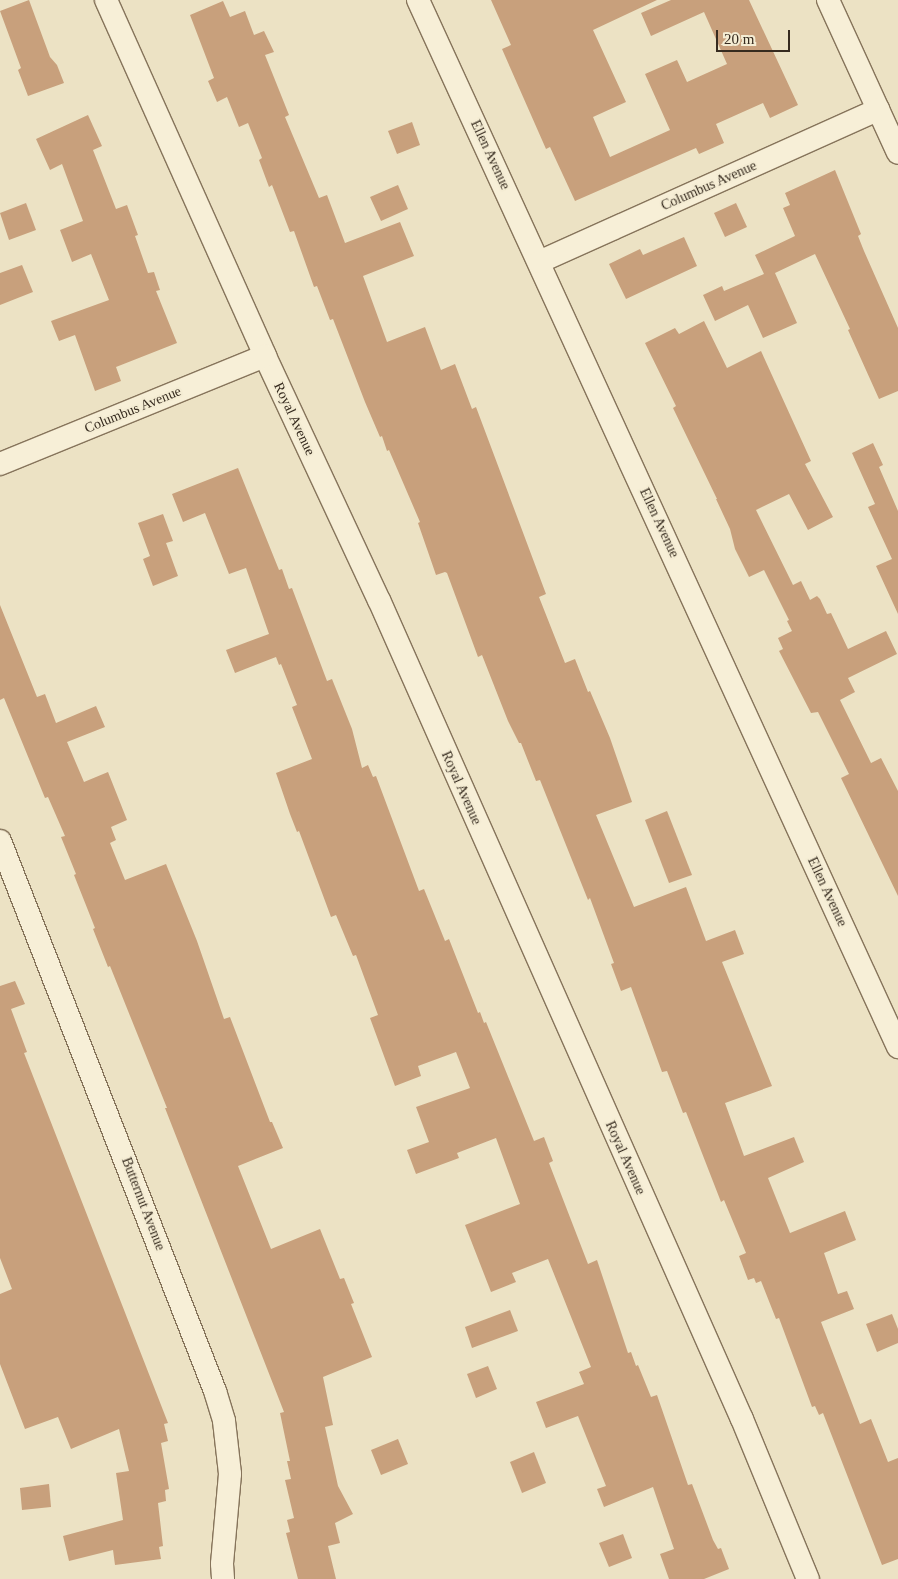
<!DOCTYPE html>
<html>
<head>
<meta charset="utf-8">
<style>
  body { margin:0 }
  #map { position:relative; width:898px; height:1579px; overflow:hidden; background:#ece2c4; font-family:Georgia,serif }
  div>[style] { position:absolute }
  .building>* { inset:0; background:#c8a07c }
  .roads { filter:drop-shadow(1px 0 #86745b) drop-shadow(-1px 0 #86745b) drop-shadow(0 1px #86745b) drop-shadow(0 -1px #86745b) }
  .minor>* { height:22px; margin:-11px; padding:0 11px; transform-origin:11px; border-radius:11px; background:#f7efd7 }
  span { translate:-50% -50%; white-space:nowrap; text-align:center; line-height:1.15; -webkit-text-stroke:4px #f4ecd3; paint-order:stroke }
  .street-label { font-size:14px; color:#362b1f }
  .scale { position:absolute; left:716px; top:30px; width:74px; height:22px; box-sizing:border-box; border:2px solid #362b1f; border-top:0; padding-left:6px; font-size:15px; line-height:18px; white-space:nowrap; color:#362b1f; -webkit-text-stroke:4px #f4ecd3; paint-order:stroke }
</style>
</head>
<body>
<div id="map">
  <div class="building">
    <div style="clip-path:polygon(29px 0,50px 57px,57px 65px,64px 83px,28px 96px,18px 70px,21px 68px,0 11px)"></div>
    <div style="clip-path:polygon(491px 0,657px 0,593px 30px,626px 102px,593px 117px,610px 157px,670px 130px,645px 74px,677px 60px,687px 82px,727px 64px,704px 12px,651px 36px,641px 13px,671px 0,749px 0,798px 105px,770px 118px,763px 103px,716px 124px,724px 143px,699px 154px,696px 148px,575px 201px,550px 147px,546px 149px,502px 49px,511px 45px)"></div>
    <div style="clip-path:polygon(223px 1px,230px 17px,245px 11px,254px 35px,264px 31px,274px 52px,265px 55px,289px 115px,285px 117px,319px 198px,327px 195px,345px 243px,400px 222px,414px 256px,363px 276px,387px 342px,425px 327px,441px 370px,455px 364px,472px 409px,476px 407px,546px 594px,539px 597px,565px 663px,575px 659px,588px 692px,590px 691px,610px 738px,632px 802px,596px 815px,634px 907px,686px 887px,706px 941px,735px 930px,744px 954px,722px 962px,772px 1086px,725px 1103px,744px 1156px,794px 1137px,804px 1162px,768px 1178px,790px 1233px,845px 1211px,856px 1240px,824px 1253px,838px 1294px,847px 1291px,854px 1309px,821px 1322px,860px 1424px,871px 1419px,888px 1462px,898px 1458px,898px 1559px,882px 1565px,823px 1413px,819px 1415px,815px 1406px,812px 1407px,779px 1318px,776px 1319px,761px 1281px,756px 1283px,754px 1278px,748px 1280px,739px 1256px,746px 1253px,724px 1200px,721px 1202px,686px 1112px,683px 1113px,667px 1071px,662px 1072px,631px 987px,621px 991px,611px 964px,614px 963px,590px 898px,588px 900px,540px 780px,536px 781px,521px 743px,519px 743px,508px 721px,482px 655px,478px 657px,447px 573px,445px 572px,436px 575px,418px 523px,420px 522px,389px 450px,387px 451px,382px 436px,380px 437px,365px 402px,333px 319px,330px 320px,317px 286px,314px 287px,294px 231px,290px 232px,272px 185px,269px 187px,259px 160px,262px 158px,248px 123px,239px 127px,227px 97px,217px 102px,208px 81px,214px 78px,190px 15px)"></div>
    <div style="clip-path:polygon(88px 115px,102px 146px,93px 150px,116px 209px,127px 205px,138px 235px,135px 236px,148px 273px,154px 272px,160px 290px,156px 291px,177px 343px,116px 367px,121px 381px,95px 391px,75px 335px,59px 341px,51px 321px,109px 300px,91px 254px,72px 262px,60px 230px,83px 221px,62px 164px,50px 170px,36px 139px)"></div>
    <div style="clip-path:polygon(412px 122px,420px 145px,397px 154px,388px 131px)"></div>
    <div style="clip-path:polygon(835px 170px,861px 234px,858px 236px,864px 251px,898px 328px,898px 391px,879px 399px,848px 330px,850px 329px,815px 254px,775px 273px,797px 323px,763px 338px,748px 305px,715px 321px,703px 295px,722px 286px,724px 291px,764px 274px,755px 255px,795px 236px,783px 208px,790px 205px,785px 193px)"></div>
    <div style="clip-path:polygon(398px 185px,408px 209px,381px 221px,370px 197px)"></div>
    <div style="clip-path:polygon(26px 203px,36px 230px,9px 240px,0 213px)"></div>
    <div style="clip-path:polygon(736px 203px,747px 227px,725px 237px,714px 213px)"></div>
    <div style="clip-path:polygon(684px 237px,697px 266px,626px 299px,609px 264px,640px 249px,643px 255px)"></div>
    <div style="clip-path:polygon(22px 265px,33px 292px,0 305px,0 273px)"></div>
    <div style="clip-path:polygon(704px 321px,727px 368px,761px 351px,811px 461px,805px 464px,833px 517px,808px 530px,789px 494px,756px 510px,793px 585px,801px 581px,810px 600px,817px 596px,820px 599px,827px 614px,831px 613px,848px 649px,886px 631px,897px 654px,848px 678px,855px 692px,840px 700px,871px 763px,881px 758px,898px 791px,898px 896px,841px 778px,849px 774px,818px 712px,811px 713px,779px 651px,783px 649px,778px 638px,792px 631px,787px 621px,789px 620px,764px 570px,749px 577px,735px 549px,730px 529px,716px 499px,717px 499px,673px 408px,676px 406px,645px 343px,675px 328px,679px 334px)"></div>
    <div style="clip-path:polygon(873px 443px,883px 465px,879px 467px,898px 511px,898px 614px,876px 566px,892px 559px,868px 507px,875px 504px,852px 453px)"></div>
    <div style="clip-path:polygon(238px 468px,279px 570px,282px 569px,289px 589px,292px 588px,327px 681px,332px 679px,352px 729px,362px 768px,368px 765px,373px 777px,376px 776px,419px 891px,424px 889px,445px 941px,449px 939px,478px 1013px,480px 1012px,484px 1023px,486px 1022px,534px 1141px,544px 1137px,553px 1161px,549px 1163px,588px 1264px,597px 1260px,628px 1353px,631px 1352px,636px 1366px,638px 1365px,651px 1397px,657px 1395px,688px 1485px,692px 1484px,713px 1540px,718px 1549px,721px 1548px,729px 1569px,704px 1579px,669px 1579px,660px 1554px,674px 1549px,653px 1487px,604px 1507px,597px 1489px,606px 1486px,578px 1416px,546px 1428px,536px 1402px,584px 1384px,579px 1372px,591px 1367px,548px 1259px,512px 1273px,516px 1282px,491px 1292px,465px 1225px,520px 1204px,496px 1138px,457px 1153px,459px 1158px,416px 1174px,407px 1150px,429px 1142px,416px 1107px,470px 1088px,456px 1052px,418px 1066px,421px 1076px,395px 1086px,370px 1018px,378px 1015px,356px 955px,353px 956px,336px 915px,331px 917px,299px 831px,297px 832px,290px 814px,276px 773px,312px 759px,292px 707px,297px 705px,281px 664px,279px 665px,276px 657px,235px 673px,226px 650px,269px 634px,246px 568px,229px 574px,205px 513px,183px 522px,172px 494px)"></div>
    <div style="clip-path:polygon(163px 514px,173px 541px,166px 543px,178px 576px,153px 586px,143px 559px,150px 556px,138px 523px)"></div>
    <div style="clip-path:polygon(0 605px,37px 697px,45px 694px,56px 723px,96px 706px,105px 727px,67px 742px,84px 782px,108px 772px,127px 820px,111px 827px,116px 840px,110px 843px,125px 880px,166px 864px,197px 941px,224px 1019px,230px 1017px,270px 1122px,272px 1122px,283px 1148px,238px 1166px,271px 1249px,320px 1229px,340px 1279px,344px 1278px,354px 1303px,351px 1304px,372px 1357px,323px 1377px,333px 1425px,325px 1427px,338px 1486px,353px 1514px,335px 1523px,340px 1543px,328px 1546px,336px 1579px,298px 1579px,286px 1533px,290px 1532px,287px 1520px,294px 1518px,285px 1480px,291px 1479px,287px 1461px,290px 1461px,280px 1413px,284px 1412px,165px 1108px,167px 1108px,110px 966px,108px 967px,93px 929px,95px 928px,74px 875px,76px 874px,61px 837px,65px 836px,48px 797px,45px 798px,4px 698px,0 700px)"></div>
    <div style="clip-path:polygon(667px 811px,692px 875px,669px 883px,645px 820px)"></div>
    <div style="clip-path:polygon(15px 981px,25px 1004px,11px 1009px,27px 1052px,24px 1053px,168px 1423px,164px 1424px,168px 1441px,161px 1443px,169px 1489px,165px 1490px,166px 1501px,158px 1503px,163px 1546px,159px 1547px,161px 1559px,115px 1565px,113px 1550px,69px 1561px,63px 1536px,123px 1520px,116px 1473px,129px 1471px,119px 1429px,71px 1449px,58px 1417px,25px 1429px,0 1364px,0 1294px,12px 1289px,0 1258px,0 986px)"></div>
    <div style="clip-path:polygon(510px 1310px,518px 1331px,472px 1348px,465px 1327px)"></div>
    <div style="clip-path:polygon(892px 1314px,898px 1329px,898px 1343px,877px 1352px,866px 1324px)"></div>
    <div style="clip-path:polygon(488px 1366px,497px 1389px,476px 1398px,467px 1374px)"></div>
    <div style="clip-path:polygon(398px 1439px,408px 1464px,381px 1475px,371px 1450px)"></div>
    <div style="clip-path:polygon(534px 1452px,546px 1483px,522px 1493px,510px 1462px)"></div>
    <div style="clip-path:polygon(49px 1484px,51px 1507px,22px 1510px,20px 1488px)"></div>
    <div style="clip-path:polygon(623px 1534px,632px 1558px,609px 1567px,599px 1543px)"></div>
  </div>
  <div class="roads">
    <div class="minor">
      <div style="left:106px;top:0;width:390px;rotate:65.9deg"></div>
      <div style="left:265px;top:356px;width:269px;rotate:65deg"></div>
      <div style="left:379px;top:600px;width:896px;rotate:66.1deg"></div>
      <div style="left:742px;top:1419px;width:173px;rotate:67.6deg"></div>
      <div style="left:418px;top:0;width:1152px;rotate:65.37deg"></div>
      <div style="left:828px;top:0;width:168px;rotate:65.4deg"></div>
      <div style="left:539px;top:262px;width:372px;rotate:-24.2deg"></div>
      <div style="left:0;top:464px;width:286px;rotate:-22.2deg"></div>
      <div style="left:0;top:841px;width:591px;rotate:68.65deg"></div>
      <div style="left:215px;top:1391px;width:31px;rotate:73deg"></div>
      <div style="left:224px;top:1421px;width:53px;rotate:83.5deg"></div>
      <div style="left:230px;top:1474px;width:90px;rotate:95.1deg"></div>
      <div style="left:222px;top:1564px;width:15px;rotate:86deg"></div>
    </div>
  </div>
  <div class="street-label">
    <span style="left:490px;top:155px;rotate:65deg">Ellen Avenue</span>
    <span style="left:709px;top:186px;rotate:-24deg">Columbus Avenue</span>
    <span style="left:133px;top:410px;rotate:-22deg">Columbus Avenue</span>
    <span style="left:294px;top:419px;rotate:65deg">Royal Avenue</span>
    <span style="left:659px;top:523px;rotate:65deg">Ellen Avenue</span>
    <span style="left:461px;top:788px;rotate:66deg">Royal Avenue</span>
    <span style="left:827px;top:892px;rotate:65deg">Ellen Avenue</span>
    <span style="left:625px;top:1158px;rotate:66deg">Royal Avenue</span>
    <span style="left:143px;top:1204px;rotate:69deg">Butternut Avenue</span>
  </div>
  <div class="scale">20 m</div>
</div>
</body>
</html>
